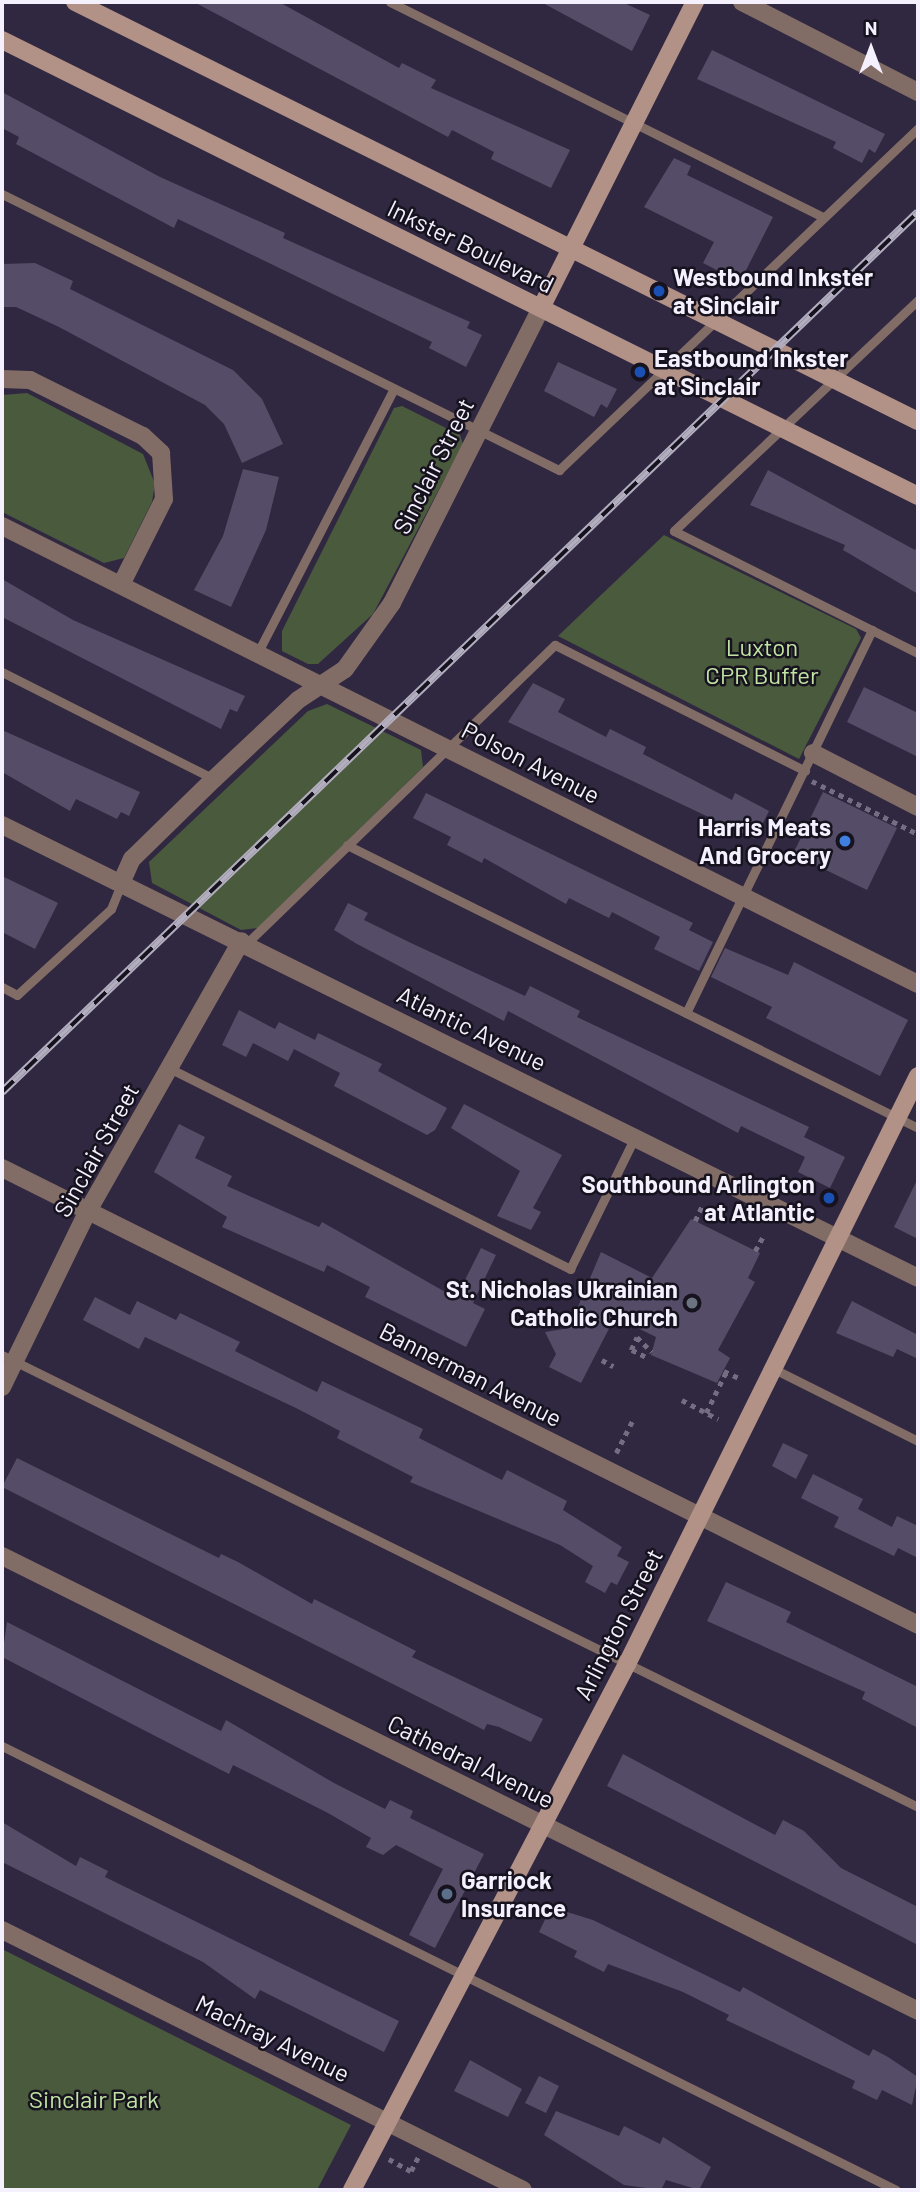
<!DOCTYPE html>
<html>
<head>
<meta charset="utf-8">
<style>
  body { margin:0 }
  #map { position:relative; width:920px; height:2192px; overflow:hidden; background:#302740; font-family:Barlow,sans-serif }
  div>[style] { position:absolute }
  .green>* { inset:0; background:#4a5a3d }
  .building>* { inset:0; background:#554c67 }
  .path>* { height:4.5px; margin-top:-2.25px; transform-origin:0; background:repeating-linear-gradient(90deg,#756d82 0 5px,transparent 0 10px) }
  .lane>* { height:9px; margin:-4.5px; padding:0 4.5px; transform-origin:4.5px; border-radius:4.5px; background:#826d66 }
  .street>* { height:18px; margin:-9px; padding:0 9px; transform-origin:9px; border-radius:9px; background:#826d66 }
  .secondary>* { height:18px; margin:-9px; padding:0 9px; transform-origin:9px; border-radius:9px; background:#b29187 }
  .rail>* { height:8px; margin-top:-4px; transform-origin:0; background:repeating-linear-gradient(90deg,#16121e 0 16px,#b3aebf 0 32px); box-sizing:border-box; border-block:2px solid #b3aebf }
  .dots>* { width:19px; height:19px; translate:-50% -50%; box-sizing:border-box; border:4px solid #16121e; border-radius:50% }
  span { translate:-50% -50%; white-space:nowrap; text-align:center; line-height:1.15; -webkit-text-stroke:5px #16121e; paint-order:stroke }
  .street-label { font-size:24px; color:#f4f0fd }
  .poi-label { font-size:24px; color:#f4f0fd; font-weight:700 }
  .left { translate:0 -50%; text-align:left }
  .right { translate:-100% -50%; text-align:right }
  .park-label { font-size:24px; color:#c1e4a4 }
  .frame { position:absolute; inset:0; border:4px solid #f4f0fd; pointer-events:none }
  .north { position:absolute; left:836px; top:14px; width:70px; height:70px; -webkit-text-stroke:5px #16121e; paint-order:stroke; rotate:0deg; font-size:19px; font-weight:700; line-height:28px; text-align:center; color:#f4f0fd }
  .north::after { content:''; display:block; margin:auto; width:24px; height:32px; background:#f4f0fd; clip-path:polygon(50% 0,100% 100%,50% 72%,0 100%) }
</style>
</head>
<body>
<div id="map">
  <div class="green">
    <div style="clip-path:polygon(27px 393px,143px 454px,155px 484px,152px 502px,124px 558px,104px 563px,2px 512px,2px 395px)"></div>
    <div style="clip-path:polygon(402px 406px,460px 435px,463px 444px,373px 614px,318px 664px,308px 664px,282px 651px,282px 631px,394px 408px)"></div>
    <div style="clip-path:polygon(664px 535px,856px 629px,861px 638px,799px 759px,558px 636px)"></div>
    <div style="clip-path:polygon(327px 704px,421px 750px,423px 767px,258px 928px,241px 930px,152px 883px,149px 862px,308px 711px)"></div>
    <div style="clip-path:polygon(2px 1949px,351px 2125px,317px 2190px,2px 2190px)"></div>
  </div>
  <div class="building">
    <div style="clip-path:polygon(194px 2px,279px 2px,399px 68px,402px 63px,436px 80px,431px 88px,570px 150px,551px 188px,491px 159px,494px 152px,452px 130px,448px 137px)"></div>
    <div style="clip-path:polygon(541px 2px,622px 2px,650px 15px,632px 51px)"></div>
    <div style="clip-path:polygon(712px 50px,885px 134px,875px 153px,869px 149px,862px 163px,833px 148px,836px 142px,697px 79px)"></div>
    <div style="clip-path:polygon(2px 92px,160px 177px,285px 233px,283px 238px,470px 322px,467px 328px,482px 335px,466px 367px,429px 348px,432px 342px,178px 219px,174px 228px,16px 144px,19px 137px,2px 128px)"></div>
    <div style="clip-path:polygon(674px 158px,691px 166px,687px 175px,773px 217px,740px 282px,703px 263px,714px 242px,644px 207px)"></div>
    <div style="clip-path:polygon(35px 263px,73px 281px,70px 289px,233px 370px,262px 399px,283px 444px,242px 463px,224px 424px,205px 405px,59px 327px,16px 307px,2px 307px,2px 264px)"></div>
    <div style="clip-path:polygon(558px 362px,617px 389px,607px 408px,601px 404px,594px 417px,544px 391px)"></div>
    <div style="clip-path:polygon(243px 469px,279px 477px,266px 530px,231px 607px,194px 590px,223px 536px)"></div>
    <div style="clip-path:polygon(768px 470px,915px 550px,918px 543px,918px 594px,843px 550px,845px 545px,750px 505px)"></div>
    <div style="clip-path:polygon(2px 579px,73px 620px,245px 696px,237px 712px,230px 709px,221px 729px,2px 617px)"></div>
    <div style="clip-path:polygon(533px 683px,565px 699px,558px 712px,606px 737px,610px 729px,646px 747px,643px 754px,732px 800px,735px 793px,769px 811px,755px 839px,508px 722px)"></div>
    <div style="clip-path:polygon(864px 687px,918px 713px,918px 757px,847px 722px)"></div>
    <div style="clip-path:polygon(2px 730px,140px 792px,129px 816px,121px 812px,117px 819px,76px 799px,70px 811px,2px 772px)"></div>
    <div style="clip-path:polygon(823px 792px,897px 828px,867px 890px,793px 854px)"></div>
    <div style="clip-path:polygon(426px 793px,693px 923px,689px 930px,713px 942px,699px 971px,654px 949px,660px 937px,612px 912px,609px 918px,569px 898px,566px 904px,484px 858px,482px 863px,447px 845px,451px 837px,413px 818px)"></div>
    <div style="clip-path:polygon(2px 876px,58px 903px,35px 949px,2px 932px)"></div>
    <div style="clip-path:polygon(348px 903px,368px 913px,364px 920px,411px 943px,525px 996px,530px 986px,580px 1011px,577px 1017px,809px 1127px,804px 1137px,845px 1157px,830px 1188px,798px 1172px,805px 1157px,741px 1126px,738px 1133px,508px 1011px,504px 1021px,357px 944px,334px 930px)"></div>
    <div style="clip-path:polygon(725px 948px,788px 975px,794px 962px,908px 1020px,880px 1076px,766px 1018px,772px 1007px,711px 977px)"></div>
    <div style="clip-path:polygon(239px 1010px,275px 1029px,279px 1022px,315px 1040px,318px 1033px,382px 1064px,378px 1071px,447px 1108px,435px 1130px,427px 1135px,334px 1086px,340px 1073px,294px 1049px,288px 1061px,253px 1043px,246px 1057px,222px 1045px)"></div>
    <div style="clip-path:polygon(464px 1104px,562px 1155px,533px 1208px,541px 1212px,531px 1230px,497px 1216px,520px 1171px,451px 1128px)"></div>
    <div style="clip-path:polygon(179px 1124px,205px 1137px,195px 1158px,232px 1176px,227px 1186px,319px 1227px,322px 1222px,456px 1298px,481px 1248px,496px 1255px,473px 1303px,485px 1309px,466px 1347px,365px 1297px,370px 1287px,327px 1265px,324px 1272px,222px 1227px,227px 1217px,154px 1172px)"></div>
    <div style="clip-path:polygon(918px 1178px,918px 1239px,894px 1227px)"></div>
    <div style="clip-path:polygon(691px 1219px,760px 1253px,748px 1278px,755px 1282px,718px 1350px,730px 1358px,717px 1383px,651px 1355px,656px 1337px,615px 1317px,581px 1383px,549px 1367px,556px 1354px,545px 1332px,569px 1328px,601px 1252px,652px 1278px)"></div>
    <div style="clip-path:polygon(95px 1297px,130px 1315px,137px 1301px,176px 1320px,180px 1313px,240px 1342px,235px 1351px,317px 1392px,322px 1381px,423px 1429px,419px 1438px,502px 1480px,507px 1470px,567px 1501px,563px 1510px,622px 1547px,617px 1556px,629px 1562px,617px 1585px,611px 1582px,605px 1593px,585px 1582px,593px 1566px,560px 1545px,410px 1482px,413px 1477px,337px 1438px,340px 1431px,296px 1408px,145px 1337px,139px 1349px,83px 1320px)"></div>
    <div style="clip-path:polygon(852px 1301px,918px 1335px,918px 1359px,897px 1349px,893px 1357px,836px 1333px)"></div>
    <div style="clip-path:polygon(783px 1443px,808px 1455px,796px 1479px,772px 1466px)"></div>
    <div style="clip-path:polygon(17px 1458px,219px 1558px,221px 1554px,238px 1562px,312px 1604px,314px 1599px,416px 1651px,412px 1657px,543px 1719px,531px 1742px,499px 1727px,487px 1724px,484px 1730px,2px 1487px)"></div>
    <div style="clip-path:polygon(813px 1474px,863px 1499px,858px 1509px,892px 1527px,897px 1516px,918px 1526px,918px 1558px,898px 1548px,894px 1556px,834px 1527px,839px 1517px,801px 1498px)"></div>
    <div style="clip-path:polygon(726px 1582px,791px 1612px,786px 1622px,918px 1687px,918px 1728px,862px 1699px,865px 1692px,707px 1621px)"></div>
    <div style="clip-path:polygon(7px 1622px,221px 1731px,226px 1720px,334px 1783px,385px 1809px,390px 1800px,413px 1811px,410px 1818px,484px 1854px,435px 1948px,409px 1935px,443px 1869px,396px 1845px,383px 1855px,366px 1847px,371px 1838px,328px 1813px,233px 1765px,229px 1774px,2px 1657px)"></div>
    <div style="clip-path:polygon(623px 1754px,775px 1835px,783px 1820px,804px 1831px,841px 1868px,918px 1907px,918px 1945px,607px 1786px)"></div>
    <div style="clip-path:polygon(2px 1822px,76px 1866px,80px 1857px,108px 1871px,105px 1877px,399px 2021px,384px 2052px,260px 1990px,255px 1999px,203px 1962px,2px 1862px)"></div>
    <div style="clip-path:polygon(551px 1907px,593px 1920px,740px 1992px,743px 1987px,869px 2056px,873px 2049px,888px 2057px,918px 2077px,912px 2105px,882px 2090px,877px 2100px,852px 2088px,855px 2081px,726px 2020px,729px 2015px,683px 1992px,608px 1964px,604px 1972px,574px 1957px,577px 1951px,539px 1932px)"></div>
    <div style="clip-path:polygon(470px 2060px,522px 2089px,508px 2117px,454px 2091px)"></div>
    <div style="clip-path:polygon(539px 2076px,559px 2086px,546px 2113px,525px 2103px)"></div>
    <div style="clip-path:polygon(556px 2111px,619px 2136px,624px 2126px,660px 2144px,663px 2137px,711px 2167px,699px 2190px,666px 2180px,661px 2190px,624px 2185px,544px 2135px)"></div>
  </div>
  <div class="path">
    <div style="left:812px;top:781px;width:119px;rotate:26.6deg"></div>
    <div style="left:695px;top:1221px;width:19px;rotate:-65deg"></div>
    <div style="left:755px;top:1251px;width:18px;rotate:-61deg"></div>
    <div style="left:645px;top:1357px;width:16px;rotate:-153deg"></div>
    <div style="left:631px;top:1350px;width:14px;rotate:-65deg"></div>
    <div style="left:637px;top:1337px;width:21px;rotate:45deg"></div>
    <div style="left:602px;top:1360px;width:13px;rotate:29deg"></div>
    <div style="left:724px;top:1371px;width:17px;rotate:25deg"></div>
    <div style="left:682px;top:1400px;width:41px;rotate:27.8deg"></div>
    <div style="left:706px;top:1413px;width:46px;rotate:-64deg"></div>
    <div style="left:616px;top:1453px;width:37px;rotate:-63deg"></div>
    <div style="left:389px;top:2159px;width:25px;rotate:29deg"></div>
    <div style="left:411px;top:2171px;width:16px;rotate:-63deg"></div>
  </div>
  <div class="lane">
    <div style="left:390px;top:2px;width:484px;rotate:26.4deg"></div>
    <div style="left:2px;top:194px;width:622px;rotate:26.36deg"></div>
    <div style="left:559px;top:470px;width:496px;rotate:-43.6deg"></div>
    <div style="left:918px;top:300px;width:336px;rotate:136.6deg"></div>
    <div style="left:674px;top:531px;width:273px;rotate:26.6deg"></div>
    <div style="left:258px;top:652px;width:295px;rotate:-62.7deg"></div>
    <div style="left:2px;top:672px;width:237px;rotate:26.8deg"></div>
    <div style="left:347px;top:845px;width:637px;rotate:26.36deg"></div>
    <div style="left:246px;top:944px;width:430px;rotate:-44.1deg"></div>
    <div style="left:555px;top:645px;width:280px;rotate:26.7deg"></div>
    <div style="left:2px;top:987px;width:17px;rotate:28deg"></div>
    <div style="left:17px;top:995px;width:127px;rotate:-42.5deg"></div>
    <div style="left:111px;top:909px;width:29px;rotate:-68deg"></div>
    <div style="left:686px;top:1013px;width:426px;rotate:-64.1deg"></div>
    <div style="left:169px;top:1068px;width:449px;rotate:26.6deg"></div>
    <div style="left:570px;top:1269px;width:147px;rotate:-63.8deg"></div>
    <div style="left:2px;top:1355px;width:1021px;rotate:26.26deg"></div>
    <div style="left:774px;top:1369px;width:161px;rotate:26.6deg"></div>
    <div style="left:2px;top:1746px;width:998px;rotate:26.41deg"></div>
  </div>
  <div class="street">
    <div style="left:742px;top:2px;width:198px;rotate:27.1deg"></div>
    <div style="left:2px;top:379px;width:28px;rotate:2deg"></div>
    <div style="left:30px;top:380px;width:126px;rotate:26.4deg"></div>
    <div style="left:143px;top:436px;width:25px;rotate:43deg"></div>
    <div style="left:161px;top:453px;width:46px;rotate:86.3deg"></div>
    <div style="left:164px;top:499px;width:96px;rotate:116.6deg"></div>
    <div style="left:2px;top:526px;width:1024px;rotate:26.57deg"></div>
    <div style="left:813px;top:753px;width:118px;rotate:27.2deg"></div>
    <div style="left:2px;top:825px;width:1022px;rotate:26.31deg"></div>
    <div style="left:122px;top:881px;width:24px;rotate:-66deg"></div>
    <div style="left:132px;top:859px;width:115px;rotate:-44.3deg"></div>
    <div style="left:214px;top:779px;width:115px;rotate:-43.2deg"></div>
    <div style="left:298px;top:700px;width:56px;rotate:-33.4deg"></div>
    <div style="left:345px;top:669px;width:81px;rotate:-54.5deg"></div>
    <div style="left:392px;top:603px;width:330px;rotate:-63.2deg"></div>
    <div style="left:2px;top:1168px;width:1024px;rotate:26.51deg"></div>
    <div style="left:2px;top:1387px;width:198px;rotate:-64deg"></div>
    <div style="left:89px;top:1209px;width:308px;rotate:-60.4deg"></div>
    <div style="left:2px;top:1556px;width:1023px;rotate:26.41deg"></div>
    <div style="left:2px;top:1930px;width:582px;rotate:26.52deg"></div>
  </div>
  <div class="secondary">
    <div style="left:75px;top:2px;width:941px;rotate:26.43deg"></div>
    <div style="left:2px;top:40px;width:1023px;rotate:26.46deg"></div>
    <div style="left:541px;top:308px;width:343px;rotate:-63.3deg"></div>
    <div style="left:352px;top:2190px;width:594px;rotate:-62.4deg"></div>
    <div style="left:627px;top:1664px;width:656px;rotate:-63.67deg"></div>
  </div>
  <div class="rail">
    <div style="left:2px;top:1092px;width:1270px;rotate:-43.85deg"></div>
  </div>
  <div class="dots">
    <div style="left:659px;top:291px;background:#1a4fb4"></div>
    <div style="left:640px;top:372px;background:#1a4fb4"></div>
    <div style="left:845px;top:841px;background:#3f7fe0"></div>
    <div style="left:829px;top:1198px;background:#1a4fb4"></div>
    <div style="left:692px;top:1303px;background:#6b7280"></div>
    <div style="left:447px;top:1894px;background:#5c6f8a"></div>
  </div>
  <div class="street-label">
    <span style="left:471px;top:246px;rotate:26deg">Inkster Boulevard</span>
    <span style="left:433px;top:466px;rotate:-63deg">Sinclair Street</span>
    <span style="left:531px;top:762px;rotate:27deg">Polson Avenue</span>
    <span style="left:472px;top:1028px;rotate:26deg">Atlantic Avenue</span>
    <span style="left:96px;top:1150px;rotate:-61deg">Sinclair Street</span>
    <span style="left:471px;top:1374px;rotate:27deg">Bannerman Avenue</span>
    <span style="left:618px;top:1624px;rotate:-63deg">Arlington Street</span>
    <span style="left:471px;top:1761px;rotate:26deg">Cathedral Avenue</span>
    <span style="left:273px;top:2038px;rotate:26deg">Machray Avenue</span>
  </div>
  <div class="poi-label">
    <span class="left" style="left:673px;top:291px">Westbound Inkster<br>at Sinclair</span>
    <span class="left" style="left:654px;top:372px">Eastbound Inkster<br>at Sinclair</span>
    <span class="right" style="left:831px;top:841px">Harris Meats<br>And Grocery</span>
    <span class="right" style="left:815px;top:1198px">Southbound Arlington<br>at Atlantic</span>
    <span class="right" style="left:678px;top:1303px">St. Nicholas Ukrainian<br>Catholic Church</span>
    <span class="left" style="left:461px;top:1894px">Garriock<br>Insurance</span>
  </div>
  <div class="park-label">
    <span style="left:762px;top:661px">Luxton<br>CPR Buffer</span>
    <span style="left:94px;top:2099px">Sinclair Park</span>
  </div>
  <div class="frame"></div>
  <div class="north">N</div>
</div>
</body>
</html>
